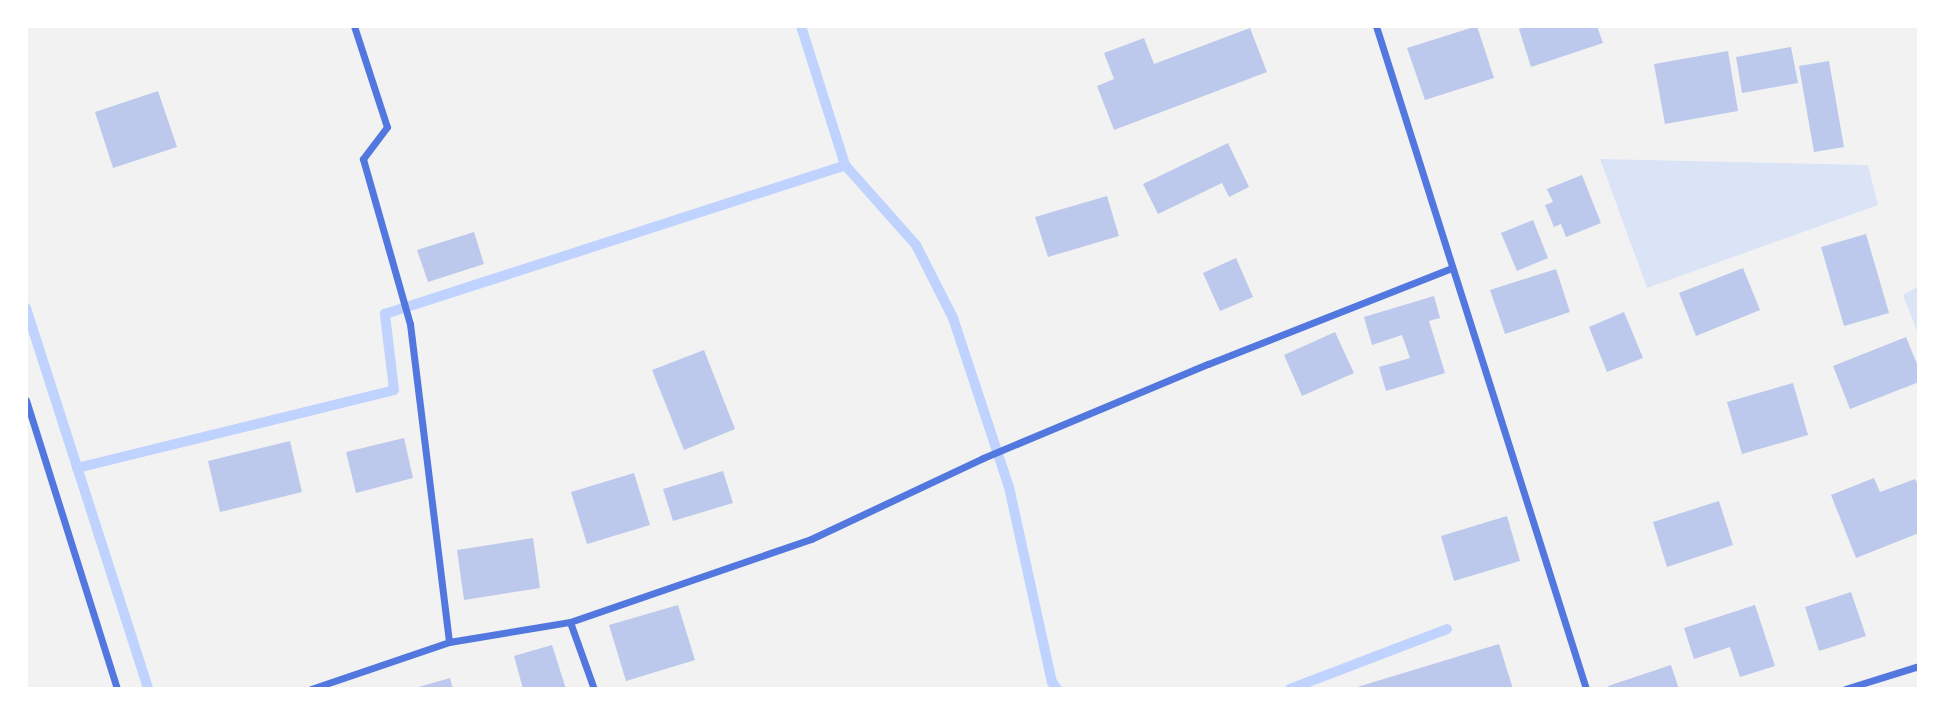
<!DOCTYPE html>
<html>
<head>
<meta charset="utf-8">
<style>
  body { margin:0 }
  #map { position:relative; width:1945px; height:715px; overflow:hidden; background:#f2f2f2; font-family:Signika,sans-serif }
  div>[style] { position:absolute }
  .green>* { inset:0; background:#dbe4f7 }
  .stream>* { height:10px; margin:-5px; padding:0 5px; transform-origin:5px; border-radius:5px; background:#bfd3fe }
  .building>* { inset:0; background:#bdc9ec }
  .minor>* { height:7px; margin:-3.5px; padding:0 3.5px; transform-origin:3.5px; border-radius:3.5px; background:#5277de }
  span { translate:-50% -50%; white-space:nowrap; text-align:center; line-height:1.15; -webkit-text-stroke:7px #fff; paint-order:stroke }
  .frame { position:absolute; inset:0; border:28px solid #fff; pointer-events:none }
</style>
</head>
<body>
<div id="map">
  <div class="green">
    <div style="clip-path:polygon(1600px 159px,1868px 165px,1878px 205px,1647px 288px)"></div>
    <div style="clip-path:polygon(1919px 286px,1919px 336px,1903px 295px)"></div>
  </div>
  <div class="stream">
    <div style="left:801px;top:26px;width:146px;rotate:72.4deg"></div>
    <div style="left:845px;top:165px;width:107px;rotate:48.4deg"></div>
    <div style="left:916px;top:245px;width:82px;rotate:63.1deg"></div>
    <div style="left:953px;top:318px;width:178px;rotate:71.7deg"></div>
    <div style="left:1009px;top:487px;width:200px;rotate:77.6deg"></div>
    <div style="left:1052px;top:682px;width:9px;rotate:54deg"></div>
    <div style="left:26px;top:308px;width:400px;rotate:72.2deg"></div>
    <div style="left:77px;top:468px;width:326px;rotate:-13.8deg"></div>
    <div style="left:394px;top:390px;width:77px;rotate:-96.8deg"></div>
    <div style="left:385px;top:314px;width:484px;rotate:-17.9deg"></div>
    <div style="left:1290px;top:689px;width:168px;rotate:-20.9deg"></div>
  </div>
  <div class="building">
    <div style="clip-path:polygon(1477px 26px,1494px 78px,1425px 100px,1407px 48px)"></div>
    <div style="clip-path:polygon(1528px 26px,1597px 26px,1603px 43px,1531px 67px,1519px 29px)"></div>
    <div style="clip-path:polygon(1250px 28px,1267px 72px,1114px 130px,1097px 86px,1114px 79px,1104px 53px,1144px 38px,1154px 64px)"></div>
    <div style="clip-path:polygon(1791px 47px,1798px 83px,1742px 93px,1736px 57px)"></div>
    <div style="clip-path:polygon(1728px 51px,1738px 111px,1665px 124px,1654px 64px)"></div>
    <div style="clip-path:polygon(1829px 61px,1844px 147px,1814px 152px,1799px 66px)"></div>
    <div style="clip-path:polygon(158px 91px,177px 147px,113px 168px,95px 112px)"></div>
    <div style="clip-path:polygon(1228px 143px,1249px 187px,1229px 197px,1222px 183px,1158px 214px,1143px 184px)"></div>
    <div style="clip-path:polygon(1582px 175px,1601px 223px,1566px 237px,1561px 224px,1554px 227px,1545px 205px,1553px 202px,1547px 189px)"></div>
    <div style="clip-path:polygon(1107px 196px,1119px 236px,1048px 257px,1035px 217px)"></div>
    <div style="clip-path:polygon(1533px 220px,1548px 258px,1517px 271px,1501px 233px)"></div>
    <div style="clip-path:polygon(474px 232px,484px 264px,428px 282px,417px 250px)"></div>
    <div style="clip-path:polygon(1866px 234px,1889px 313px,1844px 326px,1821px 247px)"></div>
    <div style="clip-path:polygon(1236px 258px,1253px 297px,1220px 311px,1203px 273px)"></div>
    <div style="clip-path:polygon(1743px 268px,1760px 310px,1696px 336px,1679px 293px)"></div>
    <div style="clip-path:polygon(1556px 269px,1570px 312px,1505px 334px,1490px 290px)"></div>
    <div style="clip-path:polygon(1434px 296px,1440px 318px,1429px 321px,1445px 373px,1386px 391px,1379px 367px,1410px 358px,1402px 335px,1372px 345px,1364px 317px)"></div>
    <div style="clip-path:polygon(1624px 312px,1643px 358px,1607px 372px,1589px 327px)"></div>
    <div style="clip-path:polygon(1335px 332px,1354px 373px,1302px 396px,1284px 355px)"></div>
    <div style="clip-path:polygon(1906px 337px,1919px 369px,1919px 382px,1850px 409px,1833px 366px)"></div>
    <div style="clip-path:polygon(704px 350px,735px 429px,684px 450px,652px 370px)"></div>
    <div style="clip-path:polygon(1793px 383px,1808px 435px,1742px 454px,1727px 402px)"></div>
    <div style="clip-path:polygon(404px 438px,413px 478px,356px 493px,346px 452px)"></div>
    <div style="clip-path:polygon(290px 441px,302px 492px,220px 512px,208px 461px)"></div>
    <div style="clip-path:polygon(723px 471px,733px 503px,673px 521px,663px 489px)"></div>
    <div style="clip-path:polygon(634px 473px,650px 525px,587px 544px,571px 492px)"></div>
    <div style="clip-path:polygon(1874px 478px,1880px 492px,1915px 479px,1919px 487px,1919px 533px,1856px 558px,1831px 495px)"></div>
    <div style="clip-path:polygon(1719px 501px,1733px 545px,1667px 567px,1653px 522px)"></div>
    <div style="clip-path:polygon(1507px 516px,1520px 561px,1454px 581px,1441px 536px)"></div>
    <div style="clip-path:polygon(533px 538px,540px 588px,464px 600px,457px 550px)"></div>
    <div style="clip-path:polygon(1851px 592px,1866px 636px,1819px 651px,1805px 607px)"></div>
    <div style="clip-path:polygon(678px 605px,695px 660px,626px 681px,609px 625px)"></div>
    <div style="clip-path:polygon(1755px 605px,1775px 666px,1740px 677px,1730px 647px,1694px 659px,1684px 628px)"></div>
    <div style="clip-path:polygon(1499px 644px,1513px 689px,1354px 689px,1354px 688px)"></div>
    <div style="clip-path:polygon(552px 645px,566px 689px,523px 689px,514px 656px)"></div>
    <div style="clip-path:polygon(1671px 665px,1679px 689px,1609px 689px,1608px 686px)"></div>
    <div style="clip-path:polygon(450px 678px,453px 689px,415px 689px,415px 688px)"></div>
  </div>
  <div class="minor">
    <div style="left:354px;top:26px;width:106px;rotate:71.9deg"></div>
    <div style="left:387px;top:127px;width:40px;rotate:127deg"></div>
    <div style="left:363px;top:159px;width:172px;rotate:74.1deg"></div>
    <div style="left:410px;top:324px;width:320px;rotate:83deg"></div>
    <div style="left:1376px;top:26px;width:695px;rotate:72.42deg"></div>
    <div style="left:26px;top:400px;width:303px;rotate:72.5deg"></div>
    <div style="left:570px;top:622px;width:71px;rotate:70.3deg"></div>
    <div style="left:311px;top:689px;width:146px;rotate:-18.8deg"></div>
    <div style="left:449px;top:642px;width:123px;rotate:-9.4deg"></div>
    <div style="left:570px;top:622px;width:255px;rotate:-19deg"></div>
    <div style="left:811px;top:539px;width:190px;rotate:-25.2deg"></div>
    <div style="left:983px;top:458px;width:244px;rotate:-22.7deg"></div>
    <div style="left:1208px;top:364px;width:262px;rotate:-21.5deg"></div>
    <div style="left:1845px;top:689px;width:77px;rotate:-17.3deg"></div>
  </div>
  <div class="frame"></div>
</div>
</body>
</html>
